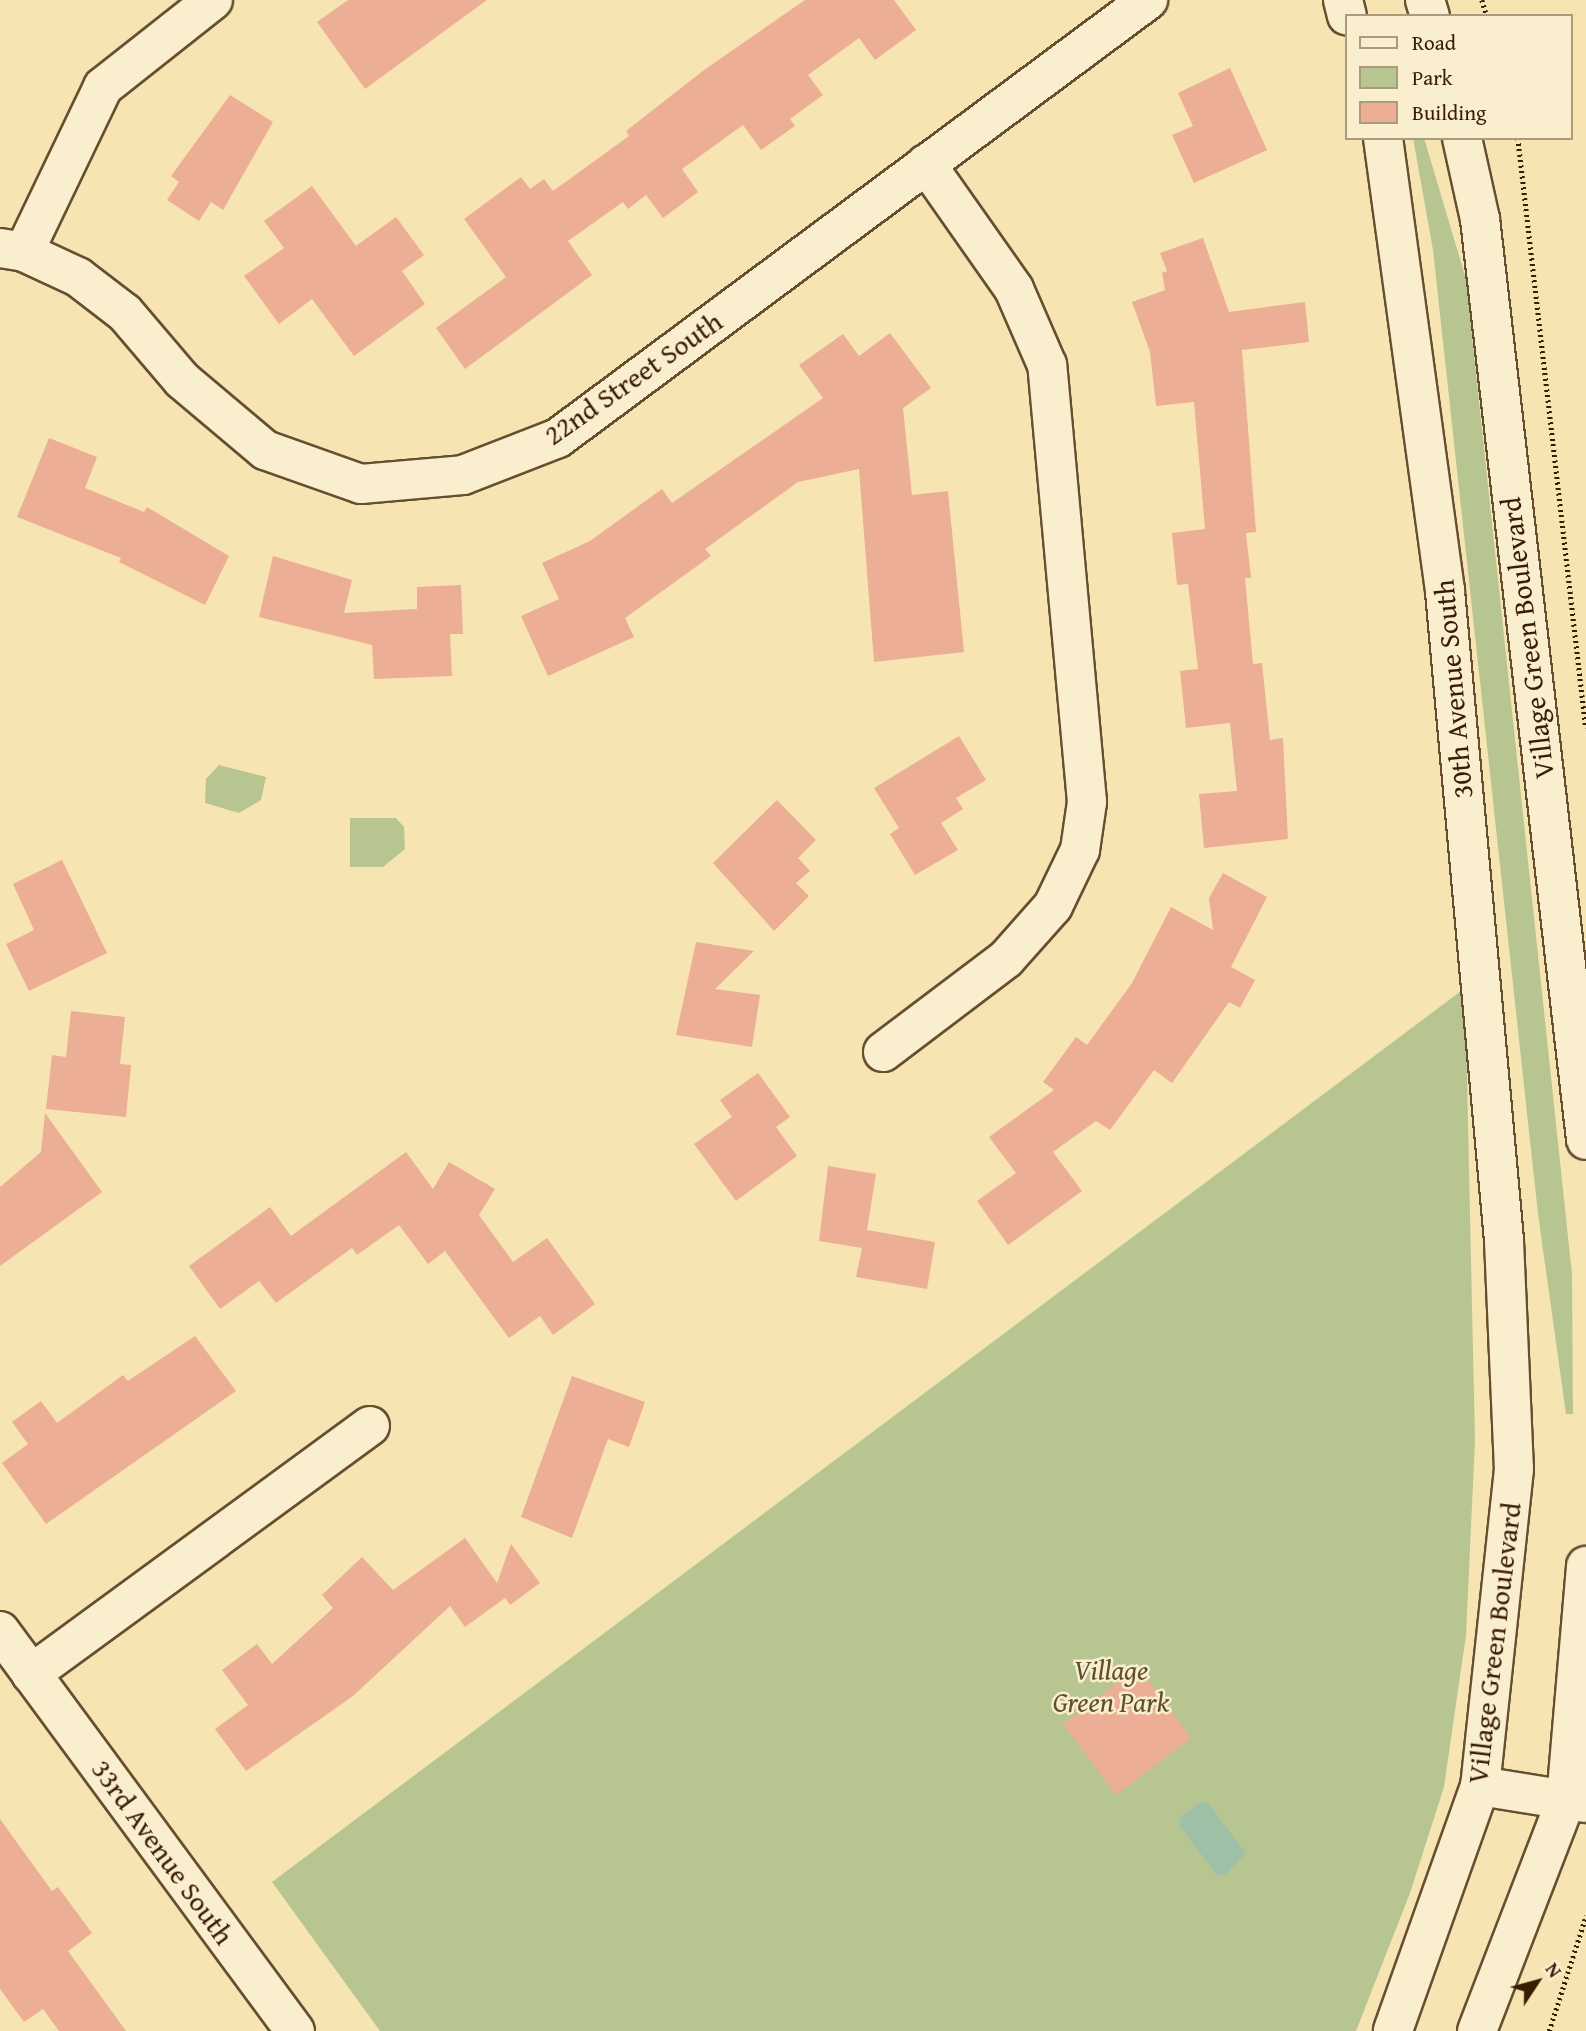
<!DOCTYPE html>
<html>
<head>
<meta charset="utf-8">
<style>
  body { margin:0 }
  #map { position:relative; width:1586px; height:2031px; overflow:hidden; background:#f6e5b3; font-family:"Gentium Book Plus",serif }
  div>[style] { position:absolute }
  .green>* { inset:0; background:#b7c690 }
  .water>* { inset:0; background:#9ec0a7 }
  .building>* { inset:0; background:#ecae95 }
  .path>* { height:4.5px; margin-top:-2.25px; transform-origin:0; background:repeating-linear-gradient(90deg,#391c04 0 2px,transparent 0 5.5px) }
  .roads { filter:drop-shadow(2px 0 #684e30) drop-shadow(-2px 0 #684e30) drop-shadow(0 2px #684e30) drop-shadow(0 -2px #684e30) }
  .minor>* { height:38px; margin:-19px; padding:0 19px; transform-origin:19px; border-radius:19px; background:#f9eece }
  .tertiary>* { height:38px; margin:-19px; padding:0 19px; transform-origin:19px; border-radius:19px; background:#f9eece }
  span { translate:-50% -50%; white-space:nowrap; text-align:center; line-height:1.15; -webkit-text-stroke:5px #f9eece; paint-order:stroke }
  .street-label { font-size:28px; color:#391c04 }
  .park-label { font-size:28px; color:#5f4f2e; font-style:italic }
  .legend { position:absolute; left:1345px; top:14px; width:228px; height:126px; box-sizing:border-box; background:#f9eece; border:2px solid #ac9a7d; margin:0; padding:9px 12px; list-style:none; font-size:21px; color:#391c04 }
  .legend li { display:flex; align-items:center; gap:14px; height:35px }
  .legend b { width:35px; border:2px solid #ac9a7d }
  .north { position:absolute; left:1502px; top:1947px; width:70px; height:70px; -webkit-text-stroke:5px #f9eece; paint-order:stroke; rotate:54deg; font-size:19px; font-weight:700; line-height:28px; text-align:center; color:#391c04 }
  .north::after { content:''; display:block; margin:auto; width:24px; height:32px; background:#391c04; clip-path:polygon(50% 0,100% 100%,50% 72%,0 100%) }
</style>
</head>
<body>
<div id="map">
  <div class="green">
    <div style="clip-path:polygon(1413px 138px,1424px 138px,1466px 279px,1572px 1274px,1573px 1414px,1566px 1414px,1538px 1214px,1433px 250px)"></div>
    <div style="clip-path:polygon(219px 765px,266px 777px,261px 800px,239px 813px,205px 803px,206px 779px)"></div>
    <div style="clip-path:polygon(350px 818px,396px 818px,404px 827px,405px 849px,383px 867px,350px 867px)"></div>
    <div style="clip-path:polygon(1465px 988px,1475px 1441px,1466px 1635px,1444px 1787px,1410px 1893px,1356px 2031px,380px 2031px,272px 1882px)"></div>
  </div>
  <div class="water">
    <div style="clip-path:polygon(1200px 1802px,1208px 1803px,1246px 1853px,1225px 1876px,1217px 1875px,1179px 1825px,1180px 1818px)"></div>
  </div>
  <div class="building">
    <div style="clip-path:polygon(348px 0,487px 0,365px 89px,317px 22px)"></div>
    <div style="clip-path:polygon(805px 0,894px 0,916px 30px,875px 60px,859px 38px,808px 75px,823px 95px,790px 119px,795px 126px,761px 150px,743px 125px,682px 169px,698px 192px,663px 218px,646px 195px,628px 209px,623px 202px,568px 241px,592px 275px,465px 369px,436px 328px,506px 277px,464px 219px,521px 177px,530px 189px,544px 179px,553px 191px,629px 136px,626px 131px,704px 70px)"></div>
    <div style="clip-path:polygon(1230px 68px,1267px 150px,1194px 183px,1172px 135px,1193px 126px,1178px 93px)"></div>
    <div style="clip-path:polygon(230px 95px,273px 122px,223px 210px,211px 202px,199px 221px,167px 200px,179px 182px,171px 176px)"></div>
    <div style="clip-path:polygon(312px 186px,356px 246px,396px 217px,424px 255px,402px 271px,425px 304px,354px 356px,312px 299px,279px 324px,244px 276px,284px 248px,264px 221px)"></div>
    <div style="clip-path:polygon(1203px 238px,1229px 312px,1305px 302px,1309px 342px,1242px 350px,1256px 532px,1246px 533px,1251px 578px,1245px 578px,1253px 664px,1262px 663px,1270px 740px,1283px 738px,1288px 839px,1204px 848px,1199px 794px,1237px 791px,1230px 723px,1186px 728px,1180px 671px,1198px 669px,1188px 584px,1177px 585px,1172px 533px,1205px 529px,1194px 402px,1156px 406px,1150px 352px,1132px 302px,1165px 290px,1162px 273px,1167px 271px,1160px 253px)"></div>
    <div style="clip-path:polygon(890px 333px,931px 388px,903px 408px,912px 495px,948px 491px,964px 652px,874px 662px,859px 469px,798px 482px,705px 549px,711px 556px,625px 618px,634px 637px,548px 676px,521px 616px,559px 599px,542px 563px,590px 541px,662px 489px,672px 503px,823px 398px,799px 365px,843px 334px,859px 356px)"></div>
    <div style="clip-path:polygon(49px 438px,97px 457px,85px 488px,144px 512px,147px 507px,229px 556px,205px 605px,119px 562px,121px 558px,17px 517px)"></div>
    <div style="clip-path:polygon(273px 556px,352px 580px,344px 613px,417px 609px,417px 587px,461px 585px,463px 634px,450px 634px,452px 676px,374px 679px,372px 645px,259px 617px)"></div>
    <div style="clip-path:polygon(959px 736px,986px 780px,956px 798px,963px 809px,941px 823px,958px 850px,915px 875px,890px 834px,899px 828px,874px 788px)"></div>
    <div style="clip-path:polygon(777px 800px,816px 840px,798px 858px,810px 871px,796px 883px,809px 896px,774px 931px,713px 863px)"></div>
    <div style="clip-path:polygon(62px 860px,107px 953px,29px 991px,6px 944px,34px 930px,13px 884px)"></div>
    <div style="clip-path:polygon(1223px 873px,1267px 897px,1231px 967px,1255px 980px,1240px 1008px,1229px 1002px,1172px 1083px,1154px 1070px,1110px 1130px,1096px 1121px,1053px 1152px,1082px 1191px,1008px 1245px,977px 1201px,1016px 1173px,989px 1137px,1054px 1090px,1043px 1082px,1076px 1037px,1087px 1045px,1132px 983px,1171px 907px,1213px 930px,1209px 898px)"></div>
    <div style="clip-path:polygon(696px 942px,754px 951px,715px 989px,760px 995px,752px 1047px,676px 1035px)"></div>
    <div style="clip-path:polygon(71px 1011px,125px 1017px,120px 1064px,131px 1065px,126px 1117px,46px 1109px,52px 1055px,66px 1057px)"></div>
    <div style="clip-path:polygon(758px 1073px,790px 1117px,776px 1127px,797px 1156px,736px 1201px,694px 1144px,732px 1117px,720px 1100px)"></div>
    <div style="clip-path:polygon(45px 1113px,102px 1192px,0 1266px,0 1187px,41px 1152px)"></div>
    <div style="clip-path:polygon(406px 1152px,433px 1189px,449px 1162px,495px 1189px,479px 1215px,513px 1262px,547px 1238px,595px 1304px,553px 1335px,540px 1316px,509px 1338px,445px 1251px,428px 1264px,399px 1225px,357px 1255px,352px 1248px,276px 1303px,259px 1281px,220px 1309px,189px 1266px,270px 1207px,291px 1236px)"></div>
    <div style="clip-path:polygon(828px 1166px,876px 1174px,867px 1230px,935px 1242px,927px 1289px,856px 1277px,862px 1248px,819px 1241px)"></div>
    <div style="clip-path:polygon(195px 1336px,236px 1391px,46px 1524px,2px 1463px,28px 1444px,12px 1422px,41px 1401px,57px 1423px,123px 1375px,128px 1381px)"></div>
    <div style="clip-path:polygon(572px 1376px,645px 1402px,629px 1447px,608px 1439px,572px 1538px,521px 1517px)"></div>
    <div style="clip-path:polygon(465px 1538px,497px 1583px,511px 1544px,540px 1583px,510px 1605px,505px 1598px,465px 1627px,450px 1606px,353px 1696px,246px 1771px,215px 1729px,248px 1705px,222px 1670px,257px 1644px,272px 1664px,333px 1608px,322px 1595px,362px 1557px,393px 1590px)"></div>
    <div style="clip-path:polygon(1138px 1667px,1191px 1738px,1116px 1795px,1063px 1724px)"></div>
    <div style="clip-path:polygon(0 1819px,52px 1891px,58px 1887px,92px 1933px,68px 1951px,126px 2031px,59px 2031px,43px 2009px,24px 2022px,0 1989px)"></div>
  </div>
  <div class="path">
    <div style="left:1482px;top:0;width:17px;rotate:73deg"></div>
    <div style="left:1518px;top:138px;width:594px;rotate:83.43deg"></div>
    <div style="left:1549px;top:2031px;width:121px;rotate:-72.2deg"></div>
  </div>
  <div class="roads">
    <div class="minor">
      <div style="left:0;top:248px;width:24px;rotate:9deg"></div>
      <div style="left:24px;top:252px;width:60px;rotate:24.8deg"></div>
      <div style="left:78px;top:277px;width:59px;rotate:37.5deg"></div>
      <div style="left:125px;top:313px;width:88px;rotate:49.6deg"></div>
      <div style="left:182px;top:380px;width:109px;rotate:40.1deg"></div>
      <div style="left:265px;top:450px;width:102px;rotate:19.5deg"></div>
      <div style="left:361px;top:484px;width:102px;rotate:-5deg"></div>
      <div style="left:463px;top:475px;width:102px;rotate:-21.3deg"></div>
      <div style="left:558px;top:438px;width:735px;rotate:-36.59deg"></div>
      <div style="left:24px;top:252px;width:183px;rotate:-64.4deg"></div>
      <div style="left:103px;top:87px;width:140px;rotate:-38.3deg"></div>
      <div style="left:883px;top:1052px;width:154px;rotate:-37.1deg"></div>
      <div style="left:1006px;top:959px;width:71px;rotate:-48.4deg"></div>
      <div style="left:1053px;top:906px;width:62px;rotate:-64.3deg"></div>
      <div style="left:1080px;top:850px;width:49px;rotate:-81.7deg"></div>
      <div style="left:1087px;top:802px;width:439px;rotate:-95.2deg"></div>
      <div style="left:1047px;top:365px;width:83px;rotate:-113.5deg"></div>
      <div style="left:1014px;top:289px;width:153px;rotate:-125.1deg"></div>
      <div style="left:0;top:1631px;width:497px;rotate:53.6deg"></div>
      <div style="left:31px;top:1674px;width:420px;rotate:-36.2deg"></div>
      <div style="left:1480px;top:1786px;width:107px;rotate:9.1deg"></div>
    </div>
    <div class="tertiary">
      <div style="left:1343px;top:0;width:16px;rotate:76deg"></div>
      <div style="left:1425px;top:0;width:17px;rotate:73deg"></div>
      <div style="left:1383px;top:138px;width:457px;rotate:82.2deg"></div>
      <div style="left:1445px;top:591px;width:653px;rotate:84.81deg"></div>
      <div style="left:1504px;top:1241px;width:228px;rotate:87.5deg"></div>
      <div style="left:1514px;top:1469px;width:319px;rotate:96.1deg"></div>
      <div style="left:1480px;top:1786px;width:260px;rotate:109.6deg"></div>
      <div style="left:1462px;top:138px;width:83px;rotate:77.5deg"></div>
      <div style="left:1480px;top:219px;width:927px;rotate:83.43deg"></div>
      <div style="left:1477px;top:2031px;width:248px;rotate:-68.9deg"></div>
      <div style="left:1566px;top:1800px;width:235px;rotate:-85.1deg"></div>
    </div>
  </div>
  <div class="street-label">
    <span style="left:633px;top:378px;rotate:-35deg">22nd Street South</span>
    <span style="left:1527px;top:638px;rotate:-97deg">Village Green Boulevard</span>
    <span style="left:1453px;top:689px;rotate:-95deg">30th Avenue South</span>
    <span style="left:1494px;top:1643px;rotate:-83deg">Village Green Boulevard</span>
    <span style="left:163px;top:1852px;rotate:54deg">33rd Avenue South</span>
  </div>
  <div class="park-label">
    <span style="left:1111px;top:1686px">Village<br>Green Park</span>
  </div>
  <ul class="legend">
  <li><b style="height:9px;background:#f9eece"></b>Road</li>
  <li><b style="height:19px;background:#b7c690"></b>Park</li>
  <li><b style="height:19px;background:#ecae95"></b>Building</li>
  </ul>
  <div class="north">N</div>
</div>
</body>
</html>
